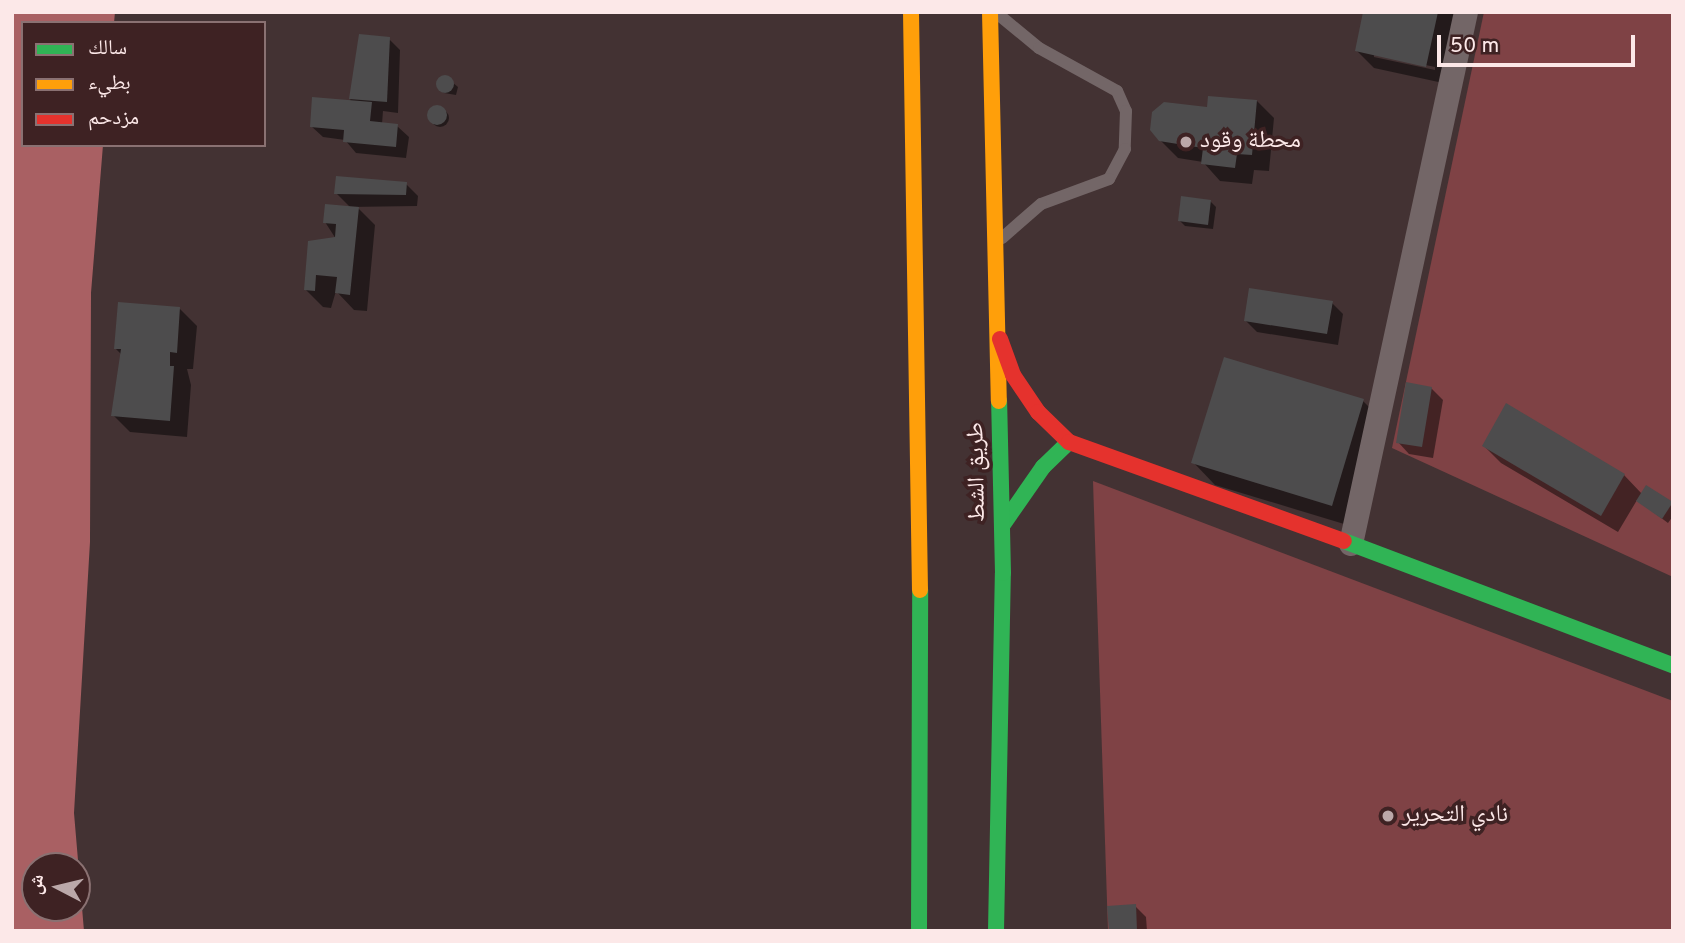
<!DOCTYPE html>
<html>
<head>
<meta charset="utf-8">
<style>
  body { margin:0 }
  #map { position:relative; width:1685px; height:943px; overflow:hidden; background:#433233; font-family:Overpass,"Noto Naskh Arabic",sans-serif }
  div>[style] { position:absolute }
  .green>* { inset:0; background:#7f4245 }
  .water>* { inset:0; background:#a96063 }
  .shadow>* { inset:0; background:#0007 }
  .round { border-radius:50% }
  .building>* { inset:0; background:#4d4c4d }
  .lane>* { height:12px; margin:-6px; padding:0 6px; transform-origin:6px; border-radius:6px; background:#736667 }
  .street>* { height:24px; margin:-12px; padding:0 12px; transform-origin:12px; border-radius:12px; background:#736667 }
  .fast>* { height:16px; margin:-8px; padding:0 8px; transform-origin:8px; border-radius:8px; background:#30b455 }
  .slow>* { height:16px; margin:-8px; padding:0 8px; transform-origin:8px; border-radius:8px; background:#ff9f0a }
  .jam>* { height:16px; margin:-8px; padding:0 8px; transform-origin:8px; border-radius:8px; background:#e5322d }
  .dots>* { width:19px; height:19px; translate:-50% -50%; box-sizing:border-box; border:4px solid #3e2223; border-radius:50% }
  span { translate:-50% -50%; white-space:nowrap; text-align:center; line-height:1.15; -webkit-text-stroke:7px #3e2223; paint-order:stroke }
  .poi-label { font-size:24px; color:#fce8e8 }
  .left { translate:0 -50%; text-align:left }
  .street-label { font-size:24px; color:#fce8e8 }
  .frame { position:absolute; inset:0; border:14px solid #fce8e8; pointer-events:none }
  .legend { position:absolute; left:21px; top:21px; width:245px; height:126px; box-sizing:border-box; background:#3e2223; border:2px solid #8a7172; margin:0; padding:9px 12px; list-style:none; font-size:21px; color:#fce8e8 }
  .legend li { display:flex; align-items:center; gap:14px; height:35px }
  .legend b { width:35px; border:2px solid #8a7172 }
  .north { position:absolute; left:21px; top:852px; width:70px; height:70px; box-sizing:border-box; background:#3e2223; border:2px solid #8a7172; border-radius:50%; rotate:277deg; font-size:19px; font-weight:700; line-height:28px; text-align:center; color:#fce8e8 }
  .north::after { content:''; display:block; margin:auto; width:24px; height:32px; background:#bba8a9; clip-path:polygon(50% 0,100% 100%,50% 72%,0 100%) }
  .scale { position:absolute; left:1437px; top:35px; width:198px; height:32px; box-sizing:border-box; border:4px solid #fce8e8; border-top:0; padding-left:9px; font-size:21px; line-height:24px; white-space:nowrap; color:#fce8e8; -webkit-text-stroke:5px #3e2223; paint-order:stroke }
</style>
</head>
<body>
<div id="map">
  <div class="green">
    <div style="clip-path:polygon(1484px 12px,1673px 12px,1673px 577px,1392px 448px)"></div>
    <div style="clip-path:polygon(1093px 481px,1673px 701px,1673px 931px,1108px 931px)"></div>
  </div>
  <div class="water">
    <div style="clip-path:polygon(evenodd,12px 12px,115px 12px,114px 23px,23px 23px,23px 145px,103px 145px,91px 293px,90px 542px,74px 813px,84px 931px,12px 931px,12px 12px,35px 866px,77px 866px,77px 908px,35px 908px,35px 866px)"></div>
  </div>
  <div class="shadow">
    <div style="clip-path:polygon(evenodd,1365px 12px,1459px 12px,1443px 83px,1374px 68px,1357px 51px,1365px 12px,1374px 54px,1435px 67px,1435px 70px,1374px 57px,1374px 54px)"></div>
    <div style="clip-path:polygon(360px 36px,389px 39px,400px 50px,398px 113px,383px 111px,382px 124px,397px 126px,409px 137px,406px 158px,356px 153px,345px 140px,323px 137px,311px 126px,350px 102px)"></div>
    <div style="clip-path:polygon(440px 80px,452px 82px,458px 87px,456px 95px,444px 93px,439px 87px)"></div>
    <div style="clip-path:polygon(1257px 101px,1274px 118px,1269px 171px,1254px 170px,1252px 184px,1220px 181px,1203px 162px,1178px 158px,1160px 140px,1209px 109px)"></div>
    <div class="round" style="left:431px;top:109px;width:18px;height:18px"></div>
    <div style="clip-path:polygon(406px 184px,418px 196px,417px 206px,350px 207px,336px 193px)"></div>
    <div style="clip-path:polygon(1210px 201px,1216px 207px,1213px 229px,1185px 226px,1180px 221px)"></div>
    <div style="clip-path:polygon(358px 208px,375px 225px,367px 311px,354px 310px,336px 291px,331px 308px,323px 307px,305px 289px,336px 239px,325px 222px)"></div>
    <div style="clip-path:polygon(1332px 303px,1343px 314px,1338px 345px,1257px 332px,1246px 321px)"></div>
    <div style="clip-path:polygon(180px 309px,197px 326px,193px 369px,187px 369px,191px 385px,187px 437px,130px 432px,113px 415px,122px 355px,115px 348px)"></div>
    <div style="clip-path:polygon(1431px 388px,1443px 400px,1433px 458px,1409px 454px,1398px 442px)"></div>
    <div style="clip-path:polygon(1363px 401px,1385px 423px,1354px 527px,1215px 485px,1193px 462px)"></div>
    <div style="clip-path:polygon(1484px 446px,1624px 475px,1642px 494px,1647px 487px,1673px 504px,1673px 516px,1668px 523px,1637px 500px,1618px 532px,1501px 463px)"></div>
    <div style="clip-path:polygon(1135px 906px,1146px 917px,1147px 931px,1110px 931px)"></div>
  </div>
  <div class="building">
    <div style="clip-path:polygon(1363px 12px,1438px 12px,1426px 67px,1355px 51px)"></div>
    <div style="clip-path:polygon(359px 34px,390px 37px,387px 102px,349px 99px)"></div>
    <div class="round" style="left:436px;top:75px;width:18px;height:18px"></div>
    <div style="clip-path:polygon(1208px 96px,1257px 100px,1252px 155px,1237px 154px,1235px 168px,1201px 164px,1203px 148px,1159px 141px,1150px 130px,1152px 112px,1164px 102px,1207px 107px)"></div>
    <div style="clip-path:polygon(312px 97px,372px 102px,370px 121px,398px 124px,396px 147px,343px 142px,344px 130px,310px 127px)"></div>
    <div class="round" style="left:427px;top:105px;width:20px;height:20px"></div>
    <div style="clip-path:polygon(336px 176px,407px 182px,406px 195px,334px 194px)"></div>
    <div style="clip-path:polygon(1181px 196px,1211px 200px,1208px 225px,1178px 221px)"></div>
    <div style="clip-path:polygon(325px 204px,359px 207px,350px 295px,335px 293px,337px 277px,316px 275px,315px 291px,304px 290px,308px 241px,335px 237px,336px 224px,323px 223px)"></div>
    <div style="clip-path:polygon(1249px 288px,1333px 301px,1327px 334px,1244px 321px)"></div>
    <div style="clip-path:polygon(118px 302px,180px 307px,177px 353px,170px 352px,170px 366px,174px 366px,170px 421px,111px 416px,121px 349px,114px 349px)"></div>
    <div style="clip-path:polygon(1224px 357px,1364px 399px,1332px 506px,1191px 463px)"></div>
    <div style="clip-path:polygon(1406px 382px,1432px 387px,1422px 447px,1396px 443px)"></div>
    <div style="clip-path:polygon(1506px 403px,1625px 474px,1601px 516px,1482px 446px)"></div>
    <div style="clip-path:polygon(1646px 485px,1673px 502px,1662px 519px,1636px 501px)"></div>
    <div style="clip-path:polygon(1136px 904px,1137px 931px,1109px 931px,1107px 906px)"></div>
  </div>
  <div class="lane">
    <div style="left:999px;top:15px;width:52px;rotate:39.5deg"></div>
    <div style="left:1039px;top:48px;width:89px;rotate:28.9deg"></div>
    <div style="left:1117px;top:91px;width:22px;rotate:66deg"></div>
    <div style="left:1126px;top:111px;width:38px;rotate:92deg"></div>
    <div style="left:1125px;top:149px;width:34px;rotate:118deg"></div>
    <div style="left:1109px;top:179px;width:72px;rotate:159.8deg"></div>
    <div style="left:1041px;top:204px;width:52px;rotate:138.9deg"></div>
  </div>
  <div class="street">
    <div style="left:1351px;top:544px;width:544px;rotate:-77.8deg"></div>
  </div>
  <div class="fast">
    <div style="left:1002px;top:526px;width:72px;rotate:-55.2deg"></div>
    <div style="left:1043px;top:467px;width:36px;rotate:-44deg"></div>
    <div style="left:1344px;top:541px;width:352px;rotate:20.7deg"></div>
    <div style="left:919px;top:931px;width:341px;rotate:-89.8deg"></div>
    <div style="left:996px;top:931px;width:358px;rotate:-88.9deg"></div>
    <div style="left:1003px;top:573px;width:172px;rotate:-91.3deg"></div>
  </div>
  <div class="slow">
    <div style="left:911px;top:12px;width:578px;rotate:89.11deg"></div>
    <div style="left:990px;top:12px;width:389px;rotate:88.7deg"></div>
  </div>
  <div class="jam">
    <div style="left:1000px;top:339px;width:38px;rotate:70deg"></div>
    <div style="left:1013px;top:375px;width:45px;rotate:56deg"></div>
    <div style="left:1038px;top:412px;width:43px;rotate:44.1deg"></div>
    <div style="left:1069px;top:442px;width:292px;rotate:19.8deg"></div>
  </div>
  <div class="dots">
    <div style="left:1186px;top:142px;background:#bba8a9"></div>
    <div style="left:1388px;top:816px;background:#bba8a9"></div>
  </div>
  <div class="poi-label">
    <span class="left" style="left:1200px;top:142px">محطة وقود</span>
    <span class="left" style="left:1402px;top:816px">نادي التحرير</span>
  </div>
  <div class="street-label">
    <span style="left:978px;top:472px;rotate:-91deg">طريق الشط</span>
  </div>
  <div class="frame"></div>
  <ul class="legend">
  <li><b style="height:9px;background:#30b455"></b>سالك</li>
  <li><b style="height:9px;background:#ff9f0a"></b>بطيء</li>
  <li><b style="height:9px;background:#e5322d"></b>مزدحم</li>
  </ul>
  <div class="north">ش</div>
  <div class="scale">50 m</div>
</div>
</body>
</html>
